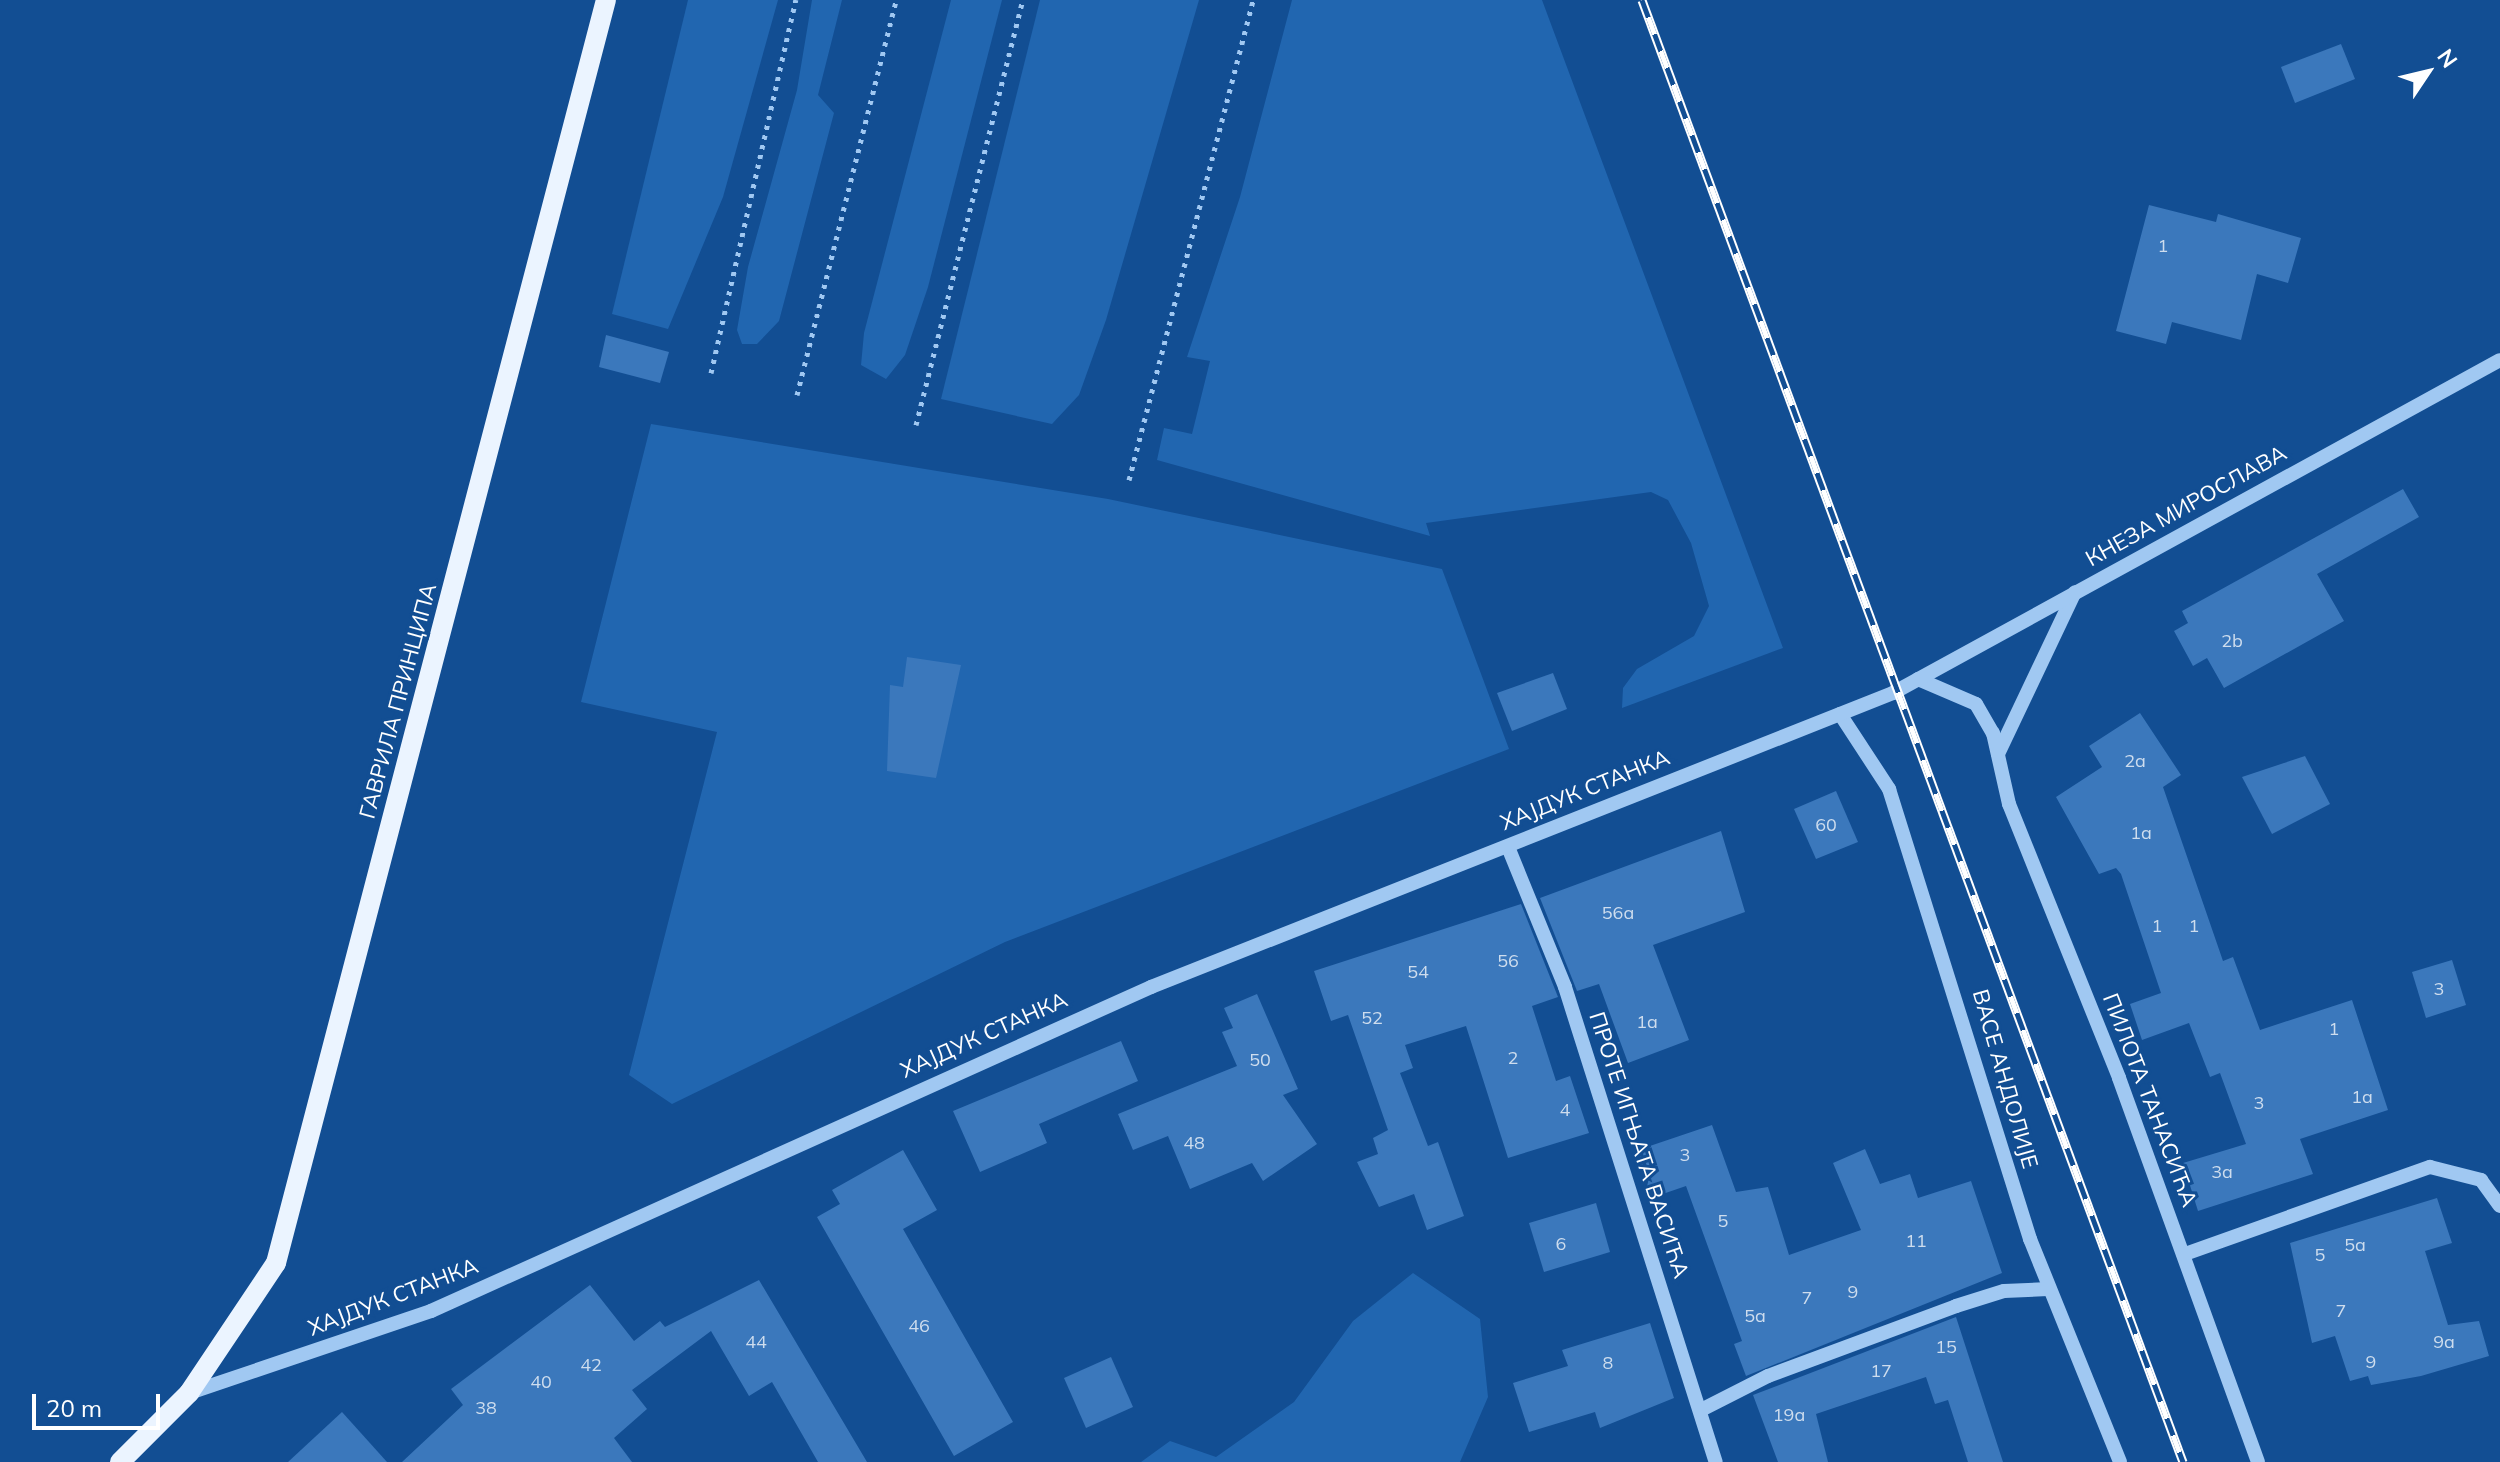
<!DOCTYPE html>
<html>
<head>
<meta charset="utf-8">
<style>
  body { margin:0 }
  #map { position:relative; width:2500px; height:1462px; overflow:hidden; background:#124e93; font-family:Mulish,sans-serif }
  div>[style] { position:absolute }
  .green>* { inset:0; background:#2166b0 }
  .building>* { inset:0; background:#3b78bc }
  .path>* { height:5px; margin-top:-2.5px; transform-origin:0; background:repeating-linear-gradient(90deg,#a0c8f2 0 4px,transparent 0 10px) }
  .minor>* { height:14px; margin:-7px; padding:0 7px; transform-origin:7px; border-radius:7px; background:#a0c8f2 }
  .major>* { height:20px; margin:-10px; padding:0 10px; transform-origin:10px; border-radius:10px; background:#ebf4ff }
  .rail>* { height:9px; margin-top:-4.5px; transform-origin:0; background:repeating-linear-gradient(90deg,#124e93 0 18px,#fff 0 36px); box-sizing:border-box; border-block:2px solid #fff }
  span { translate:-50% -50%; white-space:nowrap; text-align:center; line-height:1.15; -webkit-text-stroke:6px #124e93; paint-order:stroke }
  .number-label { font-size:18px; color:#ceddee }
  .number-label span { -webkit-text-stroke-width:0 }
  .street-label { font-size:22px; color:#fff }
  .north { position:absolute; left:2388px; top:32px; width:80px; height:80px; -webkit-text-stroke:6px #124e93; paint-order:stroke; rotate:55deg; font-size:22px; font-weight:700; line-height:32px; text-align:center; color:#fff }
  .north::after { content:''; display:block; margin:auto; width:28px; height:36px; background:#fff; clip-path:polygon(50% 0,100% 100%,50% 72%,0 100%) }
  .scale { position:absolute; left:32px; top:1394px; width:128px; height:36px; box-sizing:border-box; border:4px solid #fff; border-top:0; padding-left:10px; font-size:24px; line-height:28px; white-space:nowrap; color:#fff; -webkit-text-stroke:6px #124e93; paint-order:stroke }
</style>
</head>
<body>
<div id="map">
  <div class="green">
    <div style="clip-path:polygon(688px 0,778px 0,723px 197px,668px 329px,612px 314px)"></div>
    <div style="clip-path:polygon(812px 0,842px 0,818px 95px,834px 113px,779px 321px,757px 344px,742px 344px,737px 330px,748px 267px,797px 90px)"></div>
    <div style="clip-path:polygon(951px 0,1002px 0,928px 287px,905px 355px,886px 379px,861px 365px,864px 333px)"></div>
    <div style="clip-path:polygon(1040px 0,1199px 0,1106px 320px,1079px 395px,1052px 424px,941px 399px)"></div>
    <div style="clip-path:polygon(1292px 0,1542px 0,1783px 648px,1622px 708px,1623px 688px,1637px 669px,1694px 636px,1709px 606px,1691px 543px,1668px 500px,1651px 492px,1426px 523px,1430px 536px,1157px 460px,1164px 428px,1192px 434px,1210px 361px,1187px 357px,1240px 197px)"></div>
    <div style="clip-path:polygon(651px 424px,1108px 499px,1442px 569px,1509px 749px,1005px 942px,672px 1104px,629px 1075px,717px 732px,581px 702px)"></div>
    <div style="clip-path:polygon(1413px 1273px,1480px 1319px,1488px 1397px,1460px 1462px,1141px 1462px,1170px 1441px,1216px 1457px,1294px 1402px,1353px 1321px)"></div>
  </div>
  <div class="building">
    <div style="clip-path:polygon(2341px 44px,2355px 79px,2295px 103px,2281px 67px)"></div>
    <div style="clip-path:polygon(2149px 205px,2216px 222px,2218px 214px,2301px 238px,2288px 283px,2257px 274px,2241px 340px,2172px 322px,2166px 344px,2116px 331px)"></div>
    <div style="clip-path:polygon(606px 335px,669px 352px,660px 383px,599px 367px)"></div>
    <div style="clip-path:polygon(2403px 489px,2419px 517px,2317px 574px,2344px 621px,2224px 688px,2207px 658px,2193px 666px,2174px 631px,2188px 623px,2182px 611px)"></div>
    <div style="clip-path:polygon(907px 657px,961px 665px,936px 778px,887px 771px,890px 685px,903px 687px)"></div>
    <div style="clip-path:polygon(1553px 673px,1567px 709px,1512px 731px,1497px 693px)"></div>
    <div style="clip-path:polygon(2140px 713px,2181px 775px,2163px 787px,2223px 961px,2233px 957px,2260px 1030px,2352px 1000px,2388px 1110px,2300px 1139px,2313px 1174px,2198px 1211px,2183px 1163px,2246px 1144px,2220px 1073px,2210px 1077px,2189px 1023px,2142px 1040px,2130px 1004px,2161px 993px,2121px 874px,2116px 868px,2099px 874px,2056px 797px,2102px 767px,2089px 746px)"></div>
    <div style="clip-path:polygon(2305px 756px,2330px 804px,2272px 834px,2242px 777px)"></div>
    <div style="clip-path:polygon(1836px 791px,1858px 842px,1816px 859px,1794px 809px)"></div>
    <div style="clip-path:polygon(1721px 831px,1745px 912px,1653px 945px,1689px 1040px,1628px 1063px,1599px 984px,1577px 991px,1540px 898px)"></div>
    <div style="clip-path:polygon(1521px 904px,1558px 997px,1532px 1006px,1556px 1081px,1570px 1076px,1589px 1133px,1508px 1158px,1466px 1026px,1405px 1045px,1413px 1068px,1400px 1073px,1428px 1146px,1438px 1142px,1464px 1216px,1427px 1230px,1414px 1194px,1379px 1207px,1357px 1162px,1378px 1154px,1373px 1138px,1388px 1130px,1348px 1015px,1331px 1021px,1314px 971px)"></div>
    <div style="clip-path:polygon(2452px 960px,2466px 1005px,2426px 1018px,2412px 972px)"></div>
    <div style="clip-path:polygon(1257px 994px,1298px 1089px,1283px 1095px,1317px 1144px,1263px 1181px,1252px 1163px,1190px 1189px,1168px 1136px,1133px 1150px,1118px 1114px,1237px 1066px,1222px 1032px,1233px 1028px,1224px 1008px)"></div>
    <div style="clip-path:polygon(1121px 1041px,1138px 1081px,1039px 1124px,1047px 1143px,980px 1172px,953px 1111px)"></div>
    <div style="clip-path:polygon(1712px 1125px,1736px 1192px,1768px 1187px,1789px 1255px,1861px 1230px,1833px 1163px,1865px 1149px,1880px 1184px,1910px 1174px,1918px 1198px,1971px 1181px,2002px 1273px,1746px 1376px,1734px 1344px,1742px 1341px,1686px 1186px,1651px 1198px,1635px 1151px)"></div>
    <div style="clip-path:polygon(903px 1150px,937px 1210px,903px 1229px,1013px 1422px,954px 1456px,817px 1217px,840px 1204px,832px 1190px)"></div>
    <div style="clip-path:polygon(2437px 1198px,2452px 1243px,2425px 1251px,2448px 1325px,2479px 1321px,2489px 1356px,2421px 1376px,2371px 1385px,2368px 1376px,2350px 1381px,2335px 1336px,2312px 1343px,2290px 1243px)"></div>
    <div style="clip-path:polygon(1596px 1203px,1610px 1252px,1544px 1272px,1529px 1223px)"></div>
    <div style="clip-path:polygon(759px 1280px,867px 1462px,818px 1462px,772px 1382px,749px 1396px,711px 1331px,632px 1390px,647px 1409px,614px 1438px,632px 1462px,402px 1462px,463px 1405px,451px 1389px,590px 1285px,634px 1341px,660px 1321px,665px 1327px)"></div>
    <div style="clip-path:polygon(1956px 1317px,2003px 1462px,1968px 1462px,1948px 1400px,1935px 1404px,1926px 1377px,1816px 1414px,1828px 1462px,1778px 1462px,1753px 1395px)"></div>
    <div style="clip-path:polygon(1650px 1323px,1674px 1398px,1600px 1428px,1595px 1412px,1529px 1432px,1513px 1383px,1568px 1366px,1562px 1350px)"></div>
    <div style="clip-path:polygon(1111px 1357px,1133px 1407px,1086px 1428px,1064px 1378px)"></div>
    <div style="clip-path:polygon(342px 1412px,387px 1462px,288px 1462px)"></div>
  </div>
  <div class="path">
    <div style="left:711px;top:373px;width:383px;rotate:-77.2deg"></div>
    <div style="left:797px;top:395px;width:407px;rotate:-75.9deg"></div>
    <div style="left:916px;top:425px;width:438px;rotate:-75.9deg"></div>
    <div style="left:1129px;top:480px;width:496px;rotate:-75.5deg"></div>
  </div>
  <div class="minor">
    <div style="left:1918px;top:679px;width:63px;rotate:23.3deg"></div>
    <div style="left:1976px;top:704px;width:34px;rotate:60deg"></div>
    <div style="left:1993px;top:733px;width:73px;rotate:77.3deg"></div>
    <div style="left:2009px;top:804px;width:295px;rotate:68.1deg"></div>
    <div style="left:2119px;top:1078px;width:408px;rotate:70.1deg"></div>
    <div style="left:1840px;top:714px;width:90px;rotate:56.8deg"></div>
    <div style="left:1889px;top:789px;width:472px;rotate:72.6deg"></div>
    <div style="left:2030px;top:1239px;width:240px;rotate:68deg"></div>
    <div style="left:1998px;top:754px;width:179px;rotate:-64.6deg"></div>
    <div style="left:1508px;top:847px;width:151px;rotate:67.8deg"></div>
    <div style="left:1565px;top:987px;width:498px;rotate:72.4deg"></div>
    <div style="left:2185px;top:1254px;width:260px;rotate:-19.6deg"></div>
    <div style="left:2430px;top:1167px;width:53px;rotate:14.3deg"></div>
    <div style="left:2481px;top:1180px;width:32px;rotate:54deg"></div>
    <div style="left:189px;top:1393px;width:256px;rotate:-18.7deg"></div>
    <div style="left:431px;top:1311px;width:790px;rotate:-24.23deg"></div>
    <div style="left:1151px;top:987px;width:798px;rotate:-21.61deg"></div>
    <div style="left:1893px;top:693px;width:692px;rotate:-28.75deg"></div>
    <div style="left:1701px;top:1410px;width:75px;rotate:-26.9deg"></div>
    <div style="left:1768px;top:1376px;width:201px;rotate:-20.4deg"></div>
    <div style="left:1956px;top:1306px;width:50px;rotate:-17.4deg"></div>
    <div style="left:2004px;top:1291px;width:44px;rotate:-2.6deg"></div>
  </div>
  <div class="major">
    <div style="left:120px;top:1462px;width:98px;rotate:-45deg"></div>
    <div style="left:189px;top:1393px;width:156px;rotate:-56.2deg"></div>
    <div style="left:276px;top:1263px;width:1305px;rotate:-75.36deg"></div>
  </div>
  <div class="rail">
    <div style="left:1642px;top:0;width:1559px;rotate:69.69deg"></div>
  </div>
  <div class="number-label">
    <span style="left:2163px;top:246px">1</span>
    <span style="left:2232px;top:641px">2b</span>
    <span style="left:2135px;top:761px">2a</span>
    <span style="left:1826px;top:825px">60</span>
    <span style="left:2141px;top:833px">1a</span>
    <span style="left:1618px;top:913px">56a</span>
    <span style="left:2157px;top:926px">1</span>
    <span style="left:2194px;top:926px">1</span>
    <span style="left:1508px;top:961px">56</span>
    <span style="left:1418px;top:972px">54</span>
    <span style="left:2439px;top:989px">3</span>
    <span style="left:1372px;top:1018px">52</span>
    <span style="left:1647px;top:1022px">1a</span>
    <span style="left:2334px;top:1029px">1</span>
    <span style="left:1513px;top:1058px">2</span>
    <span style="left:1260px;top:1060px">50</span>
    <span style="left:2362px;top:1097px">1a</span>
    <span style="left:2259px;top:1103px">3</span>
    <span style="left:1565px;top:1110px">4</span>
    <span style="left:1194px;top:1143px">48</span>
    <span style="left:1685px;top:1155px">3</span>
    <span style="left:2222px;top:1172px">3a</span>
    <span style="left:1723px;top:1221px">5</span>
    <span style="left:1916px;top:1241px">11</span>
    <span style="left:1561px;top:1244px">6</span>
    <span style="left:2355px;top:1245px">5a</span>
    <span style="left:2320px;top:1255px">5</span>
    <span style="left:1853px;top:1292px">9</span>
    <span style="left:1807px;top:1298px">7</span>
    <span style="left:2341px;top:1311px">7</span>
    <span style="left:1755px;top:1316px">5a</span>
    <span style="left:919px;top:1326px">46</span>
    <span style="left:756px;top:1342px">44</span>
    <span style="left:2444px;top:1342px">9a</span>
    <span style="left:1946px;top:1347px">15</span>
    <span style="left:2371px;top:1362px">9</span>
    <span style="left:1608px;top:1363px">8</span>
    <span style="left:591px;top:1365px">42</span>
    <span style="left:1881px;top:1371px">17</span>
    <span style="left:541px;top:1382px">40</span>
    <span style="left:486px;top:1408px">38</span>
    <span style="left:1789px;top:1415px">19a</span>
  </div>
  <div class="street-label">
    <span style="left:2186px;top:506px;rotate:-29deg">КНЕЗА МИРОСЛАВА</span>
    <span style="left:398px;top:701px;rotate:-75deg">ГАВРИЛА ПРИНЦИПА</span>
    <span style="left:1585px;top:790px;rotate:-22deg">ХАЈДУК СТАНКА</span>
    <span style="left:984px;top:1035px;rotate:-24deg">ХАЈДУК СТАНКА</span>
    <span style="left:2005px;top:1079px;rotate:74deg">ВАСЕ АНДОЛИЈЕ</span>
    <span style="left:2150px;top:1100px;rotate:69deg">ПИЛОТА ТАНАСИЋА</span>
    <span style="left:1639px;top:1145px;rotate:72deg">ПРОТЕ ИГЊАТА ВАСИЋА</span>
    <span style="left:393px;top:1297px;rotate:-21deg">ХАЈДУК СТАНКА</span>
  </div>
  <div class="north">N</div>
  <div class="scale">20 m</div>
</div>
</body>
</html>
